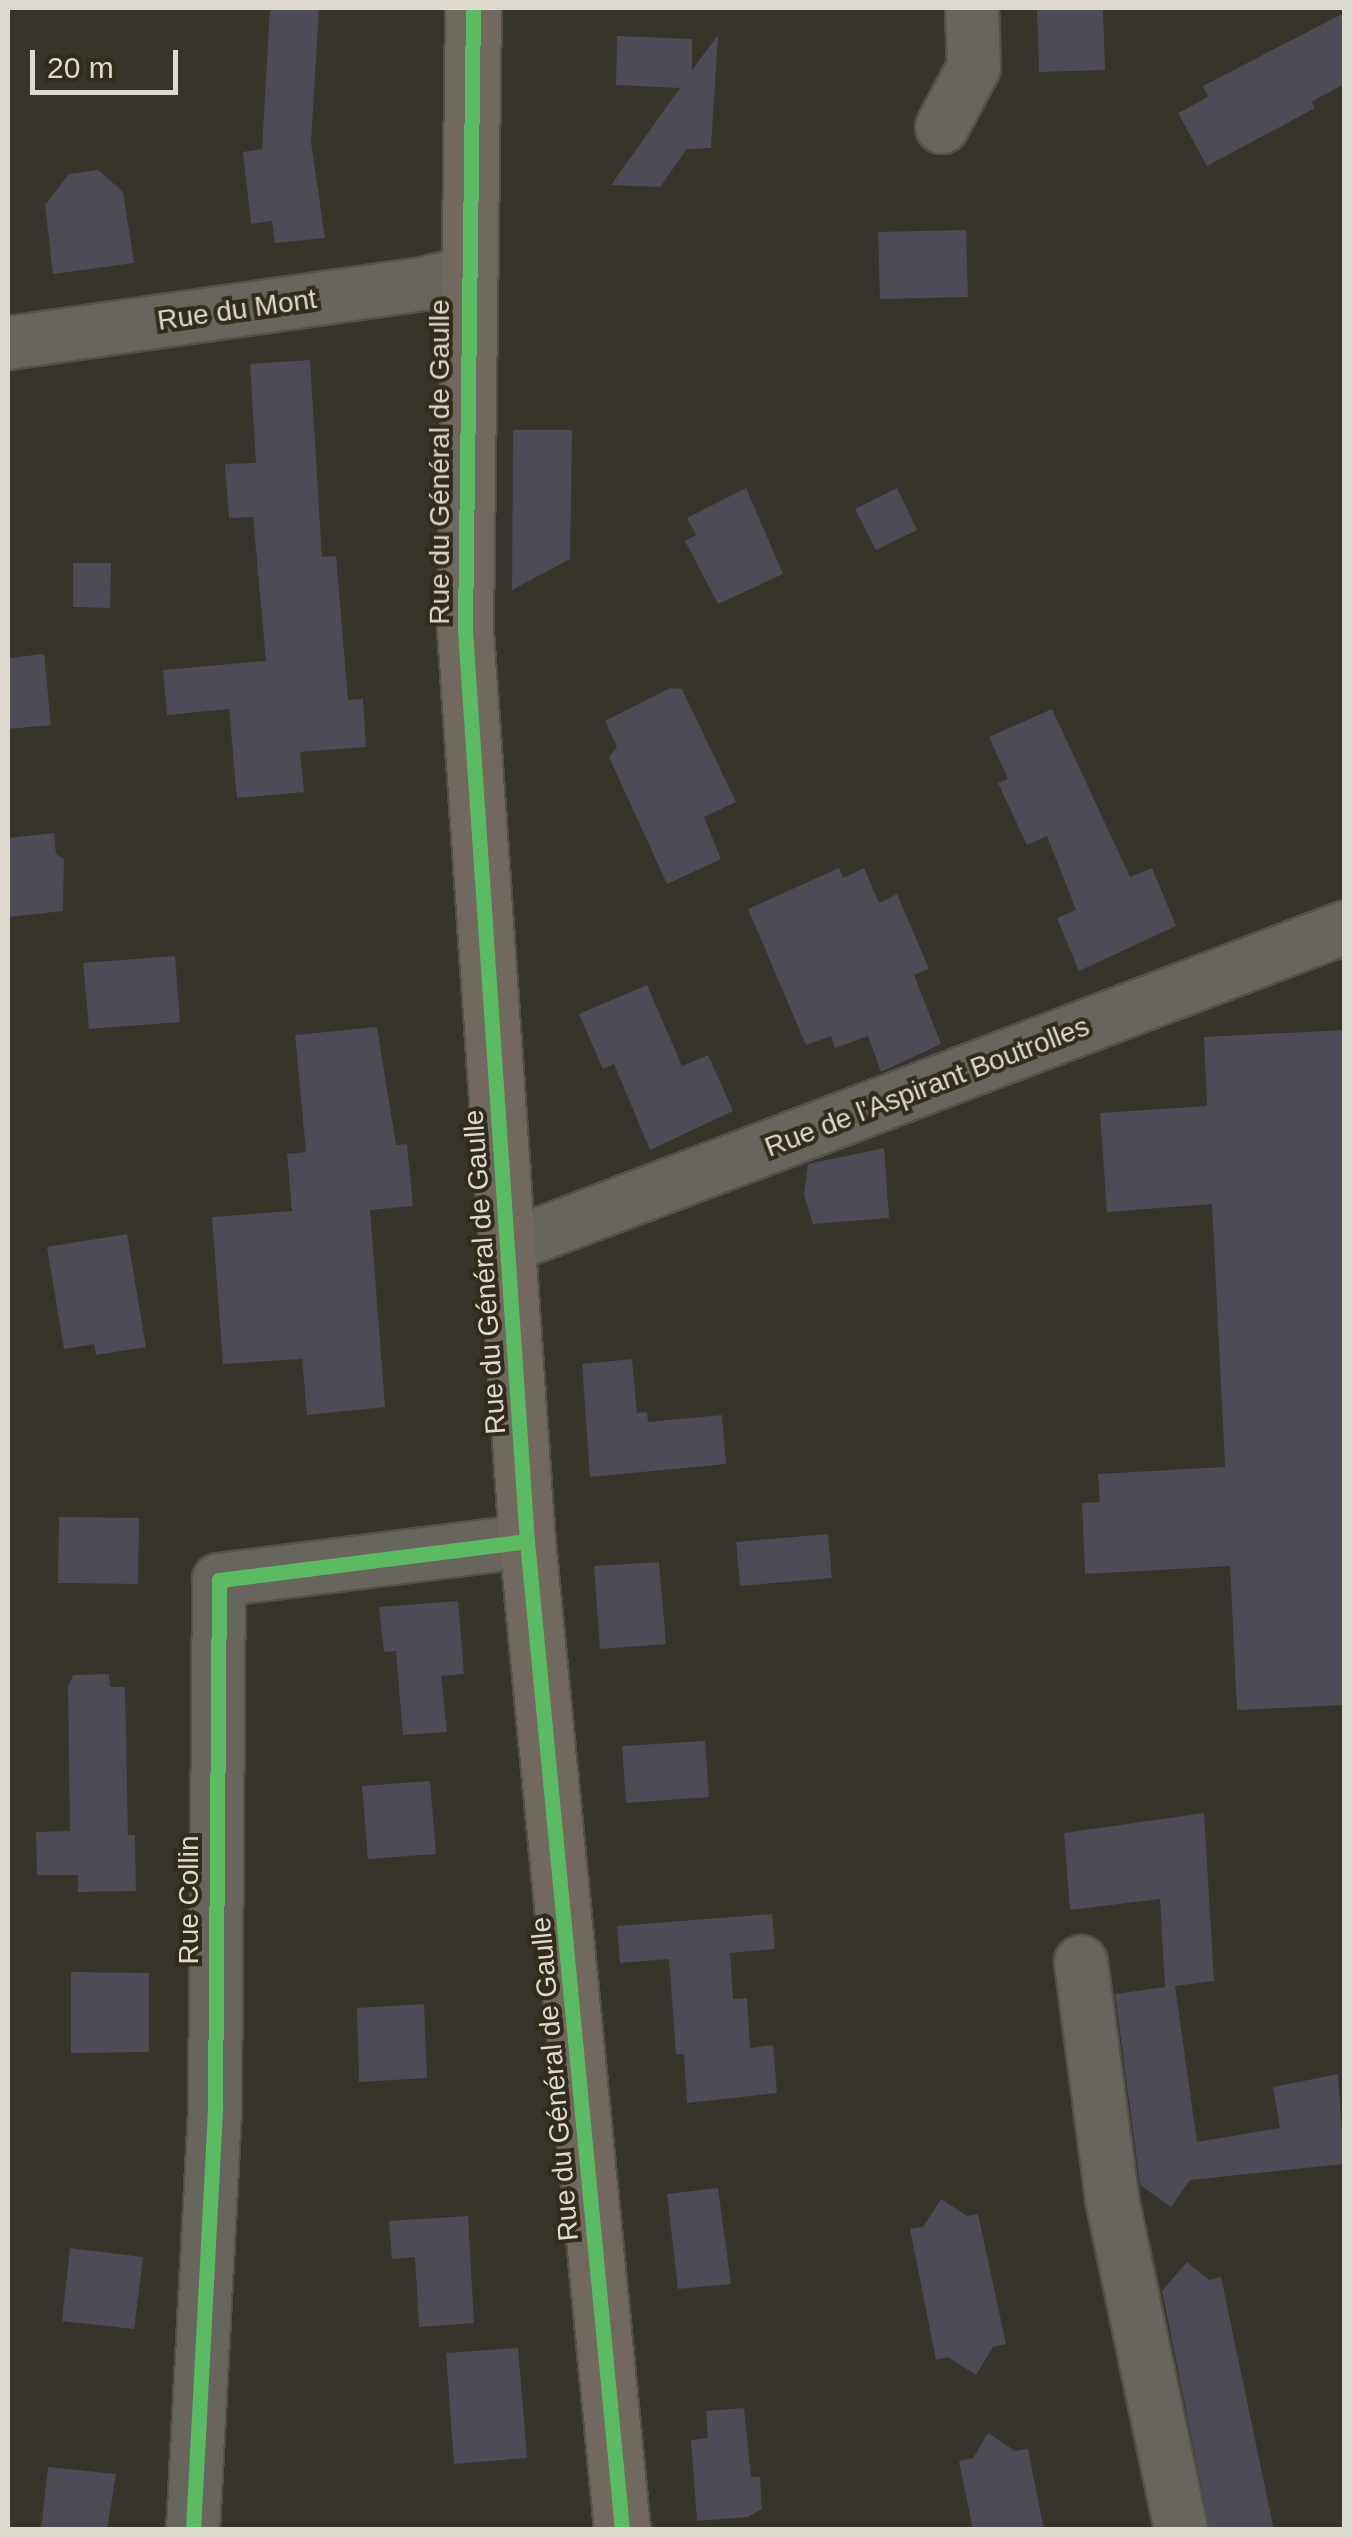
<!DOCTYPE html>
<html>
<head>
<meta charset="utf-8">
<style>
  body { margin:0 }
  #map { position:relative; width:1352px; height:2537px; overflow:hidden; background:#37342c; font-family:Arial,sans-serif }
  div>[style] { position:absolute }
  .building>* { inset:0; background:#4c4b56 }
  .roads { filter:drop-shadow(2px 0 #54514a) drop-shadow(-2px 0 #54514a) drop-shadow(0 2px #54514a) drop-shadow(0 -2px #54514a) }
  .minor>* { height:52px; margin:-26px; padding:0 26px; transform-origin:26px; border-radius:26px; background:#68655f }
  .major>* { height:55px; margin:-27.5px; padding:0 27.5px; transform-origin:27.5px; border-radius:27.5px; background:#71685f }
  .cycleway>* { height:15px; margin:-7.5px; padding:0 7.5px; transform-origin:7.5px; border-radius:7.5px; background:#5cba63 }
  span { translate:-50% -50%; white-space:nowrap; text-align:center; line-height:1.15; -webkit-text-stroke:8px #322c1d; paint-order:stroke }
  .street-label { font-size:28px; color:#dedad0 }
  .frame { position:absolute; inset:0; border:10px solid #dedad0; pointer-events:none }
  .scale { position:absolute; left:30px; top:50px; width:148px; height:45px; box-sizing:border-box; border:5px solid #dedad0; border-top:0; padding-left:12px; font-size:30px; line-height:35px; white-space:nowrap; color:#dedad0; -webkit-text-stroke:8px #322c1d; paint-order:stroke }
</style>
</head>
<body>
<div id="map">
  <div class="building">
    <div style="clip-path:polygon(270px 8px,319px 8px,311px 142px,325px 238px,275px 243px,272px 221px,251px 224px,243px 152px,262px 149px)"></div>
    <div style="clip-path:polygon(1037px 8px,1103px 8px,1105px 70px,1039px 72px)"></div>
    <div style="clip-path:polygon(1344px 13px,1344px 84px,1311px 102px,1315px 108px,1207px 166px,1178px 113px,1208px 97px,1203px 86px)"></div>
    <div style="clip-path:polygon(718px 35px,711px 148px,687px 149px,660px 187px,611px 185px,680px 88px,616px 85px,617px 36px,692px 39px,692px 70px)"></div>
    <div style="clip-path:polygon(98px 170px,123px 192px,134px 263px,53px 274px,45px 205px,69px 174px)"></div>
    <div style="clip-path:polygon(966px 230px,968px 297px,880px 299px,878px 232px)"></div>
    <div style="clip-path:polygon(310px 360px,322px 557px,336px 556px,348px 700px,363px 699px,366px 747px,300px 752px,304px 792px,237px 798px,229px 709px,167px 715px,163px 670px,266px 661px,253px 517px,229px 518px,225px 464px,256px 463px,250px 364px)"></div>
    <div style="clip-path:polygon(513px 430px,572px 430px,570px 559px,512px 590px)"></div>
    <div style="clip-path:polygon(746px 488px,783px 574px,718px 604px,685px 541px,696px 535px,687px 518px)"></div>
    <div style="clip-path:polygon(897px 488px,917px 530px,876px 550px,855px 509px)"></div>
    <div style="clip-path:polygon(73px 563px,111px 563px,110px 608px,73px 607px)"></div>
    <div style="clip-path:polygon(44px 654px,51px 725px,8px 729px,8px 658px)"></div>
    <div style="clip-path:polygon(670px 688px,682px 689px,736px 802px,704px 817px,721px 859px,667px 884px,609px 757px,617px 747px,605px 721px)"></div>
    <div style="clip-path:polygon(1052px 709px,1130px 877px,1152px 868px,1176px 926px,1079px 971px,1057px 918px,1076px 910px,1047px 836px,1027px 845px,998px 783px,1008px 779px,989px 737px)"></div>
    <div style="clip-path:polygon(54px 833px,56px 854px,64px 859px,63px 911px,8px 917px,8px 838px)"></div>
    <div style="clip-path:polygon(839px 868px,843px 878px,864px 868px,879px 903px,897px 894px,929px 969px,914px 975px,941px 1044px,881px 1072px,868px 1036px,835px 1048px,831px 1036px,806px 1045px,748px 909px)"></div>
    <div style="clip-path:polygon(175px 956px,180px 1022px,89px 1029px,83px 963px)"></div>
    <div style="clip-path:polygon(647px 985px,682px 1066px,708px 1055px,733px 1111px,650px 1150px,614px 1064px,603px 1069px,579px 1014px)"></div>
    <div style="clip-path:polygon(377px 1027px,396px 1145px,407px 1144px,413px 1206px,370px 1210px,385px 1407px,307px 1415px,302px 1359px,223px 1364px,212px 1217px,292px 1211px,287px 1154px,306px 1152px,295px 1035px)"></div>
    <div style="clip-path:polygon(1344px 1030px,1344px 1705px,1237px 1710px,1230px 1566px,1085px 1574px,1082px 1503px,1100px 1502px,1098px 1474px,1225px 1467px,1212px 1204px,1107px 1212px,1100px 1113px,1207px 1106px,1204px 1037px)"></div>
    <div style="clip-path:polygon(884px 1148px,889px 1218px,813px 1224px,804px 1195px,808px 1164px)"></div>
    <div style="clip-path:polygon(127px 1234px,146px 1347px,96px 1355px,94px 1344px,64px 1349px,47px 1247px)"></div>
    <div style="clip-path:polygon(632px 1359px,637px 1413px,647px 1412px,648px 1422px,722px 1415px,726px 1464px,590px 1477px,582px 1364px)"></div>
    <div style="clip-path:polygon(59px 1517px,139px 1518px,138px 1584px,58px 1583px)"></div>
    <div style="clip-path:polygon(828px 1534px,832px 1578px,740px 1586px,736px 1542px)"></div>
    <div style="clip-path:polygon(659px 1562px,666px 1644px,600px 1649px,594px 1566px)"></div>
    <div style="clip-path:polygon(458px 1601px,464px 1674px,441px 1676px,447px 1732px,403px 1735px,396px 1651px,384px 1652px,379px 1607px)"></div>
    <div style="clip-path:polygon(109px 1674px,110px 1687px,125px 1687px,128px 1835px,135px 1835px,136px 1891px,78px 1892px,78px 1875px,37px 1875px,36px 1832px,70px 1831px,68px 1688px,73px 1675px)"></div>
    <div style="clip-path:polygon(705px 1741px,709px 1797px,626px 1803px,622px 1746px)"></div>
    <div style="clip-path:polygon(430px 1781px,436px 1854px,368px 1859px,362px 1786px)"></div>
    <div style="clip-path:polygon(1204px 1813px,1214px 1981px,1175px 1986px,1197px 2142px,1280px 2128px,1273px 2087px,1338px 2074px,1344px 2164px,1190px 2180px,1171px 2207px,1140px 2185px,1115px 1994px,1165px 1987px,1160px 1899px,1070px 1910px,1064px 1833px)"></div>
    <div style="clip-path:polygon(772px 1914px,775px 1949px,730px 1953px,733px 1999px,747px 1998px,750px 2048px,773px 2045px,777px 2093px,687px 2103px,684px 2054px,676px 2054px,669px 1959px,620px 1963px,617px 1926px)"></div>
    <div style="clip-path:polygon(71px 1972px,149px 1973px,149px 2052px,71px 2053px)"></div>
    <div style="clip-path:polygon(424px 2004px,427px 2078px,359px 2082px,357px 2008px)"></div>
    <div style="clip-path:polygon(718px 2188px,731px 2284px,678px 2289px,667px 2194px)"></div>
    <div style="clip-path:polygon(941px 2199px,967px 2216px,978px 2214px,1006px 2344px,993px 2347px,976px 2375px,948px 2357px,936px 2360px,910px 2229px,923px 2227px)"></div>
    <div style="clip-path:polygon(468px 2216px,474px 2323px,419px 2327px,415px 2257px,392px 2259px,389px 2221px)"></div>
    <div style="clip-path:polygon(70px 2248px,143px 2257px,134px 2329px,62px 2321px)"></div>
    <div style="clip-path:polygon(1187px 2262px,1209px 2280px,1221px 2277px,1274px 2530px,1210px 2530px,1162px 2291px)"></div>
    <div style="clip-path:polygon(518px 2348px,527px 2458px,454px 2464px,446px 2353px)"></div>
    <div style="clip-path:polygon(744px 2408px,751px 2477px,760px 2477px,762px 2509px,748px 2517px,697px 2521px,691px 2440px,708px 2438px,706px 2411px)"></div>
    <div style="clip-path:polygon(988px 2433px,1015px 2451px,1028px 2449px,1044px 2530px,973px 2530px,959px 2461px,973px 2458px)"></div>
    <div style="clip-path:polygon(48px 2467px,116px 2474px,107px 2530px,41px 2530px)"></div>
  </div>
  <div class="roads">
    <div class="minor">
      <div style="left:942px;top:127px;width:68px;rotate:-61.9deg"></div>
      <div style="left:974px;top:67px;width:59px;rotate:-91.9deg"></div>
      <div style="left:8px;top:343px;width:419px;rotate:-8.1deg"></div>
      <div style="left:423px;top:284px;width:44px;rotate:-14.3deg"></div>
      <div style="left:509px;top:1246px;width:894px;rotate:-20.85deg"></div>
      <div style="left:1081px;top:1962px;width:239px;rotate:82.5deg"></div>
      <div style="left:1112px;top:2199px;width:338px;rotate:78.2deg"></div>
      <div style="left:193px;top:2530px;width:423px;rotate:-87deg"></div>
      <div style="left:215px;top:2108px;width:528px;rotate:-89.57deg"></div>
      <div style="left:219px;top:1580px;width:310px;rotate:-7.2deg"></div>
    </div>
    <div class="major">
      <div style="left:473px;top:8px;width:622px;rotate:90.74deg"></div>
      <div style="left:465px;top:630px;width:913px;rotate:86.11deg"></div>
      <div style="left:527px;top:1541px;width:994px;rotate:84.51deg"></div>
    </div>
  </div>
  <div class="cycleway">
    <div style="left:473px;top:8px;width:622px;rotate:90.74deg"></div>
    <div style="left:465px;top:630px;width:913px;rotate:86.11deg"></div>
    <div style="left:527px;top:1541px;width:994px;rotate:84.51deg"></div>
    <div style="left:193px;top:2530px;width:423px;rotate:-87deg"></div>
    <div style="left:215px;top:2108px;width:528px;rotate:-89.57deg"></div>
    <div style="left:219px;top:1580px;width:310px;rotate:-7.2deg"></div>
  </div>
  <div class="street-label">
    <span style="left:237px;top:310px;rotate:-8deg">Rue du Mont</span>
    <span style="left:440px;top:462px;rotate:-90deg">Rue du Général de Gaulle</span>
    <span style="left:927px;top:1087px;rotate:-21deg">Rue de l'Aspirant Boutrolles</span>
    <span style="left:485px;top:1272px;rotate:-94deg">Rue du Général de Gaulle</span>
    <span style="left:189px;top:1900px;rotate:-90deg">Rue Collin</span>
    <span style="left:555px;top:2079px;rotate:-95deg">Rue du Général de Gaulle</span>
  </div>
  <div class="frame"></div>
  <div class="scale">20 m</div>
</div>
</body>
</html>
